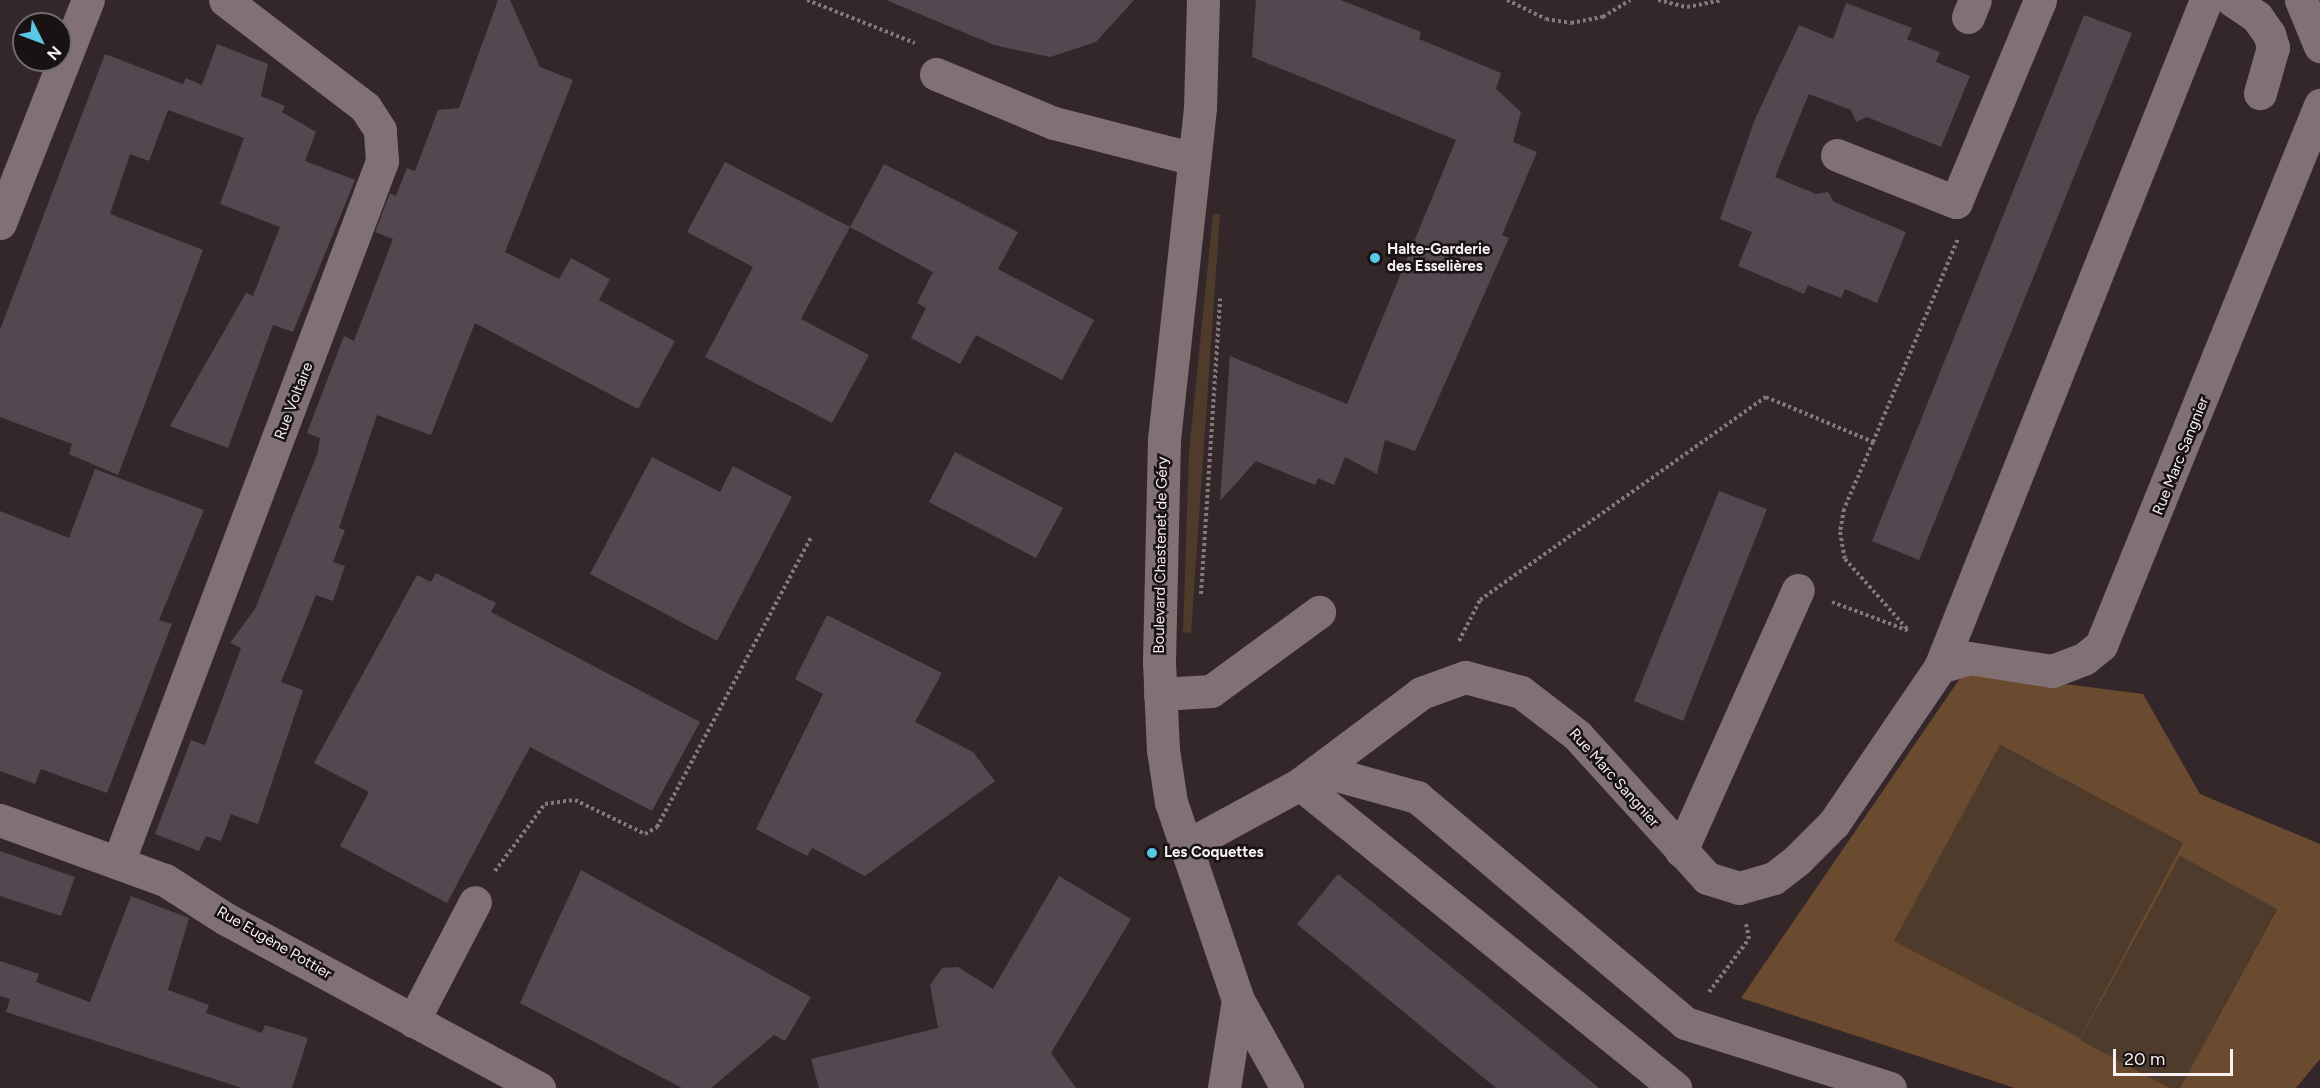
<!DOCTYPE html>
<html>
<head>
<meta charset="utf-8">
<style>
  body { margin:0 }
  #map { position:relative; width:2320px; height:1088px; overflow:hidden; background:#34272a; font-family:Figtree,sans-serif }
  div>[style] { position:absolute }
  .green>* { inset:0; background:#4e3b2b }
  .forest>* { inset:0; background:#6b4b2f }
  .building>* { inset:0; background:#534850 }
  .path>* { height:4px; margin-top:-2px; transform-origin:0; background:repeating-linear-gradient(90deg,#84797b 0 3px,transparent 0 6px) }
  .minor>* { height:33px; margin:-16.5px; padding:0 16.5px; transform-origin:16.5px; border-radius:16.5px; background:#817174 }
  .dots>* { width:16px; height:16px; translate:-50% -50%; box-sizing:border-box; border:3px solid #181213; border-radius:50% }
  span { translate:-50% -50%; white-space:nowrap; text-align:center; line-height:1.15; -webkit-text-stroke:5px #181213; paint-order:stroke }
  .poi-label { font-size:15px; color:#f8eff1; font-weight:700 }
  .left { translate:0 -50%; text-align:left }
  .street-label { font-size:15px; color:#f8eff1 }
  .north { position:absolute; left:12px; top:12px; width:60px; height:60px; box-sizing:border-box; background:#181213; border:2px solid #726a6c; border-radius:50%; rotate:132deg; font-size:16px; font-weight:700; line-height:24px; text-align:center; color:#f8eff1 }
  .north::after { content:''; display:block; margin:auto; width:21px; height:27px; background:#59c8e4; clip-path:polygon(50% 0,100% 100%,50% 72%,0 100%) }
  .scale { position:absolute; left:2113px; top:1049px; width:120px; height:27px; box-sizing:border-box; border:3px solid #f8eff1; border-top:0; padding-left:8px; font-size:18px; line-height:21px; white-space:nowrap; color:#f8eff1; -webkit-text-stroke:4px #181213; paint-order:stroke }
</style>
</head>
<body>
<div id="map">
  <div class="green">
    <div style="clip-path:polygon(1213px 214px,1220px 214px,1191px 633px,1183px 632px,1189px 452px)"></div>
    <div style="clip-path:polygon(1999px 745px,2183px 843px,2080px 1039px,1894px 941px)"></div>
    <div style="clip-path:polygon(2180px 856px,2277px 908px,2180px 1088px,2170px 1088px,2080px 1040px)"></div>
  </div>
  <div class="forest">
    <div style="clip-path:polygon(evenodd,1965px 671px,2143px 694px,2200px 794px,2320px 844px,2320px 1059px,2296px 1088px,2180px 1088px,2277px 909px,2180px 856px,2080px 1040px,2170px 1088px,2015px 1088px,1741px 998px,1965px 671px,2000px 745px,2183px 843px,2080px 1038px,1894px 941px,2000px 745px)"></div>
  </div>
  <div class="building">
    <div style="clip-path:polygon(498px 0,510px 0,540px 67px,573px 80px,505px 252px,559px 279px,571px 258px,610px 279px,599px 300px,675px 341px,638px 409px,475px 323px,431px 435px,377px 415px,339px 528px,345px 530px,333px 562px,345px 566px,333px 601px,316px 595px,281px 682px,303px 690px,258px 824px,231px 814px,221px 841px,206px 836px,199px 851px,155px 834px,191px 740px,205px 745px,241px 648px,230px 643px,255px 609px,318px 452px,320px 438px,307px 433px,344px 336px,354px 341px,393px 239px,375px 232px,390px 193px,396px 196px,407px 168px,415px 171px,438px 110px,459px 108px)"></div>
    <div style="clip-path:polygon(886px 0,1134px 0,1096px 42px,1050px 57px,994px 45px)"></div>
    <div style="clip-path:polygon(1256px 0,1341px 0,1421px 32px,1419px 39px,1501px 73px,1496px 89px,1521px 112px,1513px 142px,1537px 152px,1502px 235px,1509px 238px,1415px 451px,1385px 440px,1377px 474px,1345px 457px,1334px 485px,1318px 478px,1315px 485px,1256px 461px,1220px 501px,1230px 356px,1347px 404px,1456px 140px,1252px 57px)"></div>
    <div style="clip-path:polygon(1846px 3px,1912px 28px,1907px 39px,1940px 52px,1936px 62px,1970px 76px,1941px 147px,1867px 117px,1856px 122px,1851px 110px,1809px 94px,1803px 108px,1775px 177px,1816px 194px,1828px 192px,1834px 202px,1906px 232px,1877px 303px,1845px 289px,1841px 298px,1808px 285px,1804px 294px,1738px 266px,1752px 232px,1720px 219px,1755px 119px,1799px 25px,1833px 39px)"></div>
    <div style="clip-path:polygon(2084px 15px,2132px 33px,1919px 560px,1872px 541px)"></div>
    <div style="clip-path:polygon(217px 44px,268px 64px,261px 96px,285px 106px,282px 112px,316px 132px,305px 161px,355px 180px,293px 332px,273px 325px,228px 448px,170px 426px,246px 293px,253px 296px,280px 227px,220px 204px,244px 138px,168px 110px,149px 161px,130px 154px,110px 214px,203px 250px,118px 475px,69px 454px,72px 444px,0 417px,0 330px,105px 54px,183px 84px,186px 78px,202px 85px)"></div>
    <div style="clip-path:polygon(725px 162px,850px 227px,801px 319px,869px 355px,832px 423px,705px 357px,753px 267px,687px 232px)"></div>
    <div style="clip-path:polygon(884px 164px,1018px 232px,998px 269px,1094px 320px,1062px 380px,976px 335px,960px 364px,911px 338px,926px 308px,917px 303px,933px 272px,850px 227px)"></div>
    <div style="clip-path:polygon(955px 452px,1063px 508px,1036px 558px,929px 502px)"></div>
    <div style="clip-path:polygon(652px 457px,720px 492px,733px 466px,792px 497px,717px 641px,590px 574px)"></div>
    <div style="clip-path:polygon(95px 469px,204px 510px,159px 620px,172px 624px,107px 793px,41px 769px,35px 784px,0 771px,0 511px,69px 538px)"></div>
    <div style="clip-path:polygon(1719px 491px,1767px 509px,1683px 721px,1634px 701px)"></div>
    <div style="clip-path:polygon(436px 573px,496px 603px,491px 612px,700px 722px,652px 811px,530px 747px,447px 903px,340px 846px,369px 792px,314px 763px,417px 575px,431px 582px)"></div>
    <div style="clip-path:polygon(827px 615px,942px 673px,915px 722px,973px 752px,995px 781px,865px 876px,812px 848px,807px 856px,756px 829px,823px 694px,795px 679px)"></div>
    <div style="clip-path:polygon(0 851px,75px 877px,61px 916px,0 896px)"></div>
    <div style="clip-path:polygon(581px 870px,811px 997px,785px 1041px,774px 1035px,711px 1088px,682px 1088px,520px 1003px)"></div>
    <div style="clip-path:polygon(1338px 874px,1599px 1088px,1496px 1088px,1297px 924px)"></div>
    <div style="clip-path:polygon(1059px 876px,1131px 919px,1051px 1053px,1076px 1088px,819px 1088px,811px 1059px,938px 1028px,930px 985px,942px 968px,958px 967px,993px 989px)"></div>
    <div style="clip-path:polygon(131px 896px,189px 918px,168px 990px,209px 1005px,206px 1013px,262px 1033px,265px 1025px,308px 1038px,292px 1088px,242px 1088px,6px 1012px,10px 999px,0 996px,0 961px,39px 974px,36px 982px,90px 1002px)"></div>
  </div>
  <div class="path">
    <div style="left:807px;top:0;width:116px;rotate:21.7deg"></div>
    <div style="left:1507px;top:0;width:43px;rotate:26deg"></div>
    <div style="left:1546px;top:19px;width:25px;rotate:9deg"></div>
    <div style="left:1571px;top:23px;width:33px;rotate:-11deg"></div>
    <div style="left:1603px;top:17px;width:32px;rotate:-32deg"></div>
    <div style="left:1658px;top:0;width:30px;rotate:14deg"></div>
    <div style="left:1687px;top:7px;width:36px;rotate:-11deg"></div>
    <div style="left:1873px;top:442px;width:73px;rotate:113.4deg"></div>
    <div style="left:1844px;top:509px;width:23px;rotate:100deg"></div>
    <div style="left:1840px;top:532px;width:27px;rotate:80deg"></div>
    <div style="left:1845px;top:559px;width:96px;rotate:48.4deg"></div>
    <div style="left:1201px;top:594px;width:296px;rotate:-86.3deg"></div>
    <div style="left:1832px;top:602px;width:82px;rotate:20.6deg"></div>
    <div style="left:1459px;top:641px;width:46px;rotate:-62.9deg"></div>
    <div style="left:1480px;top:600px;width:351px;rotate:-35.4deg"></div>
    <div style="left:1766px;top:397px;width:116px;rotate:22.8deg"></div>
    <div style="left:1873px;top:442px;width:220px;rotate:-67.3deg"></div>
    <div style="left:495px;top:871px;width:84px;rotate:-53.3deg"></div>
    <div style="left:545px;top:804px;width:30px;rotate:-8deg"></div>
    <div style="left:575px;top:800px;width:78px;rotate:25.9deg"></div>
    <div style="left:645px;top:834px;width:14px;rotate:-30deg"></div>
    <div style="left:657px;top:827px;width:328px;rotate:-62deg"></div>
    <div style="left:1709px;top:992px;width:66px;rotate:-53deg"></div>
    <div style="left:1749px;top:939px;width:16px;rotate:-101deg"></div>
  </div>
  <div class="minor">
    <div style="left:1203px;top:0;width:108px;rotate:91.6deg"></div>
    <div style="left:1200px;top:108px;width:334px;rotate:96.2deg"></div>
    <div style="left:1164px;top:440px;width:222px;rotate:91.3deg"></div>
    <div style="left:1159px;top:662px;width:88px;rotate:87.4deg"></div>
    <div style="left:1163px;top:750px;width:53px;rotate:81.3deg"></div>
    <div style="left:1171px;top:802px;width:209px;rotate:71.3deg"></div>
    <div style="left:1238px;top:1000px;width:101px;rotate:60.9deg"></div>
    <div style="left:2232px;top:0;width:30px;rotate:34deg"></div>
    <div style="left:2257px;top:17px;width:21px;rotate:55deg"></div>
    <div style="left:2269px;top:34px;width:14px;rotate:73deg"></div>
    <div style="left:2273px;top:47px;width:48px;rotate:105.8deg"></div>
    <div style="left:2301px;top:0;width:50px;rotate:67.6deg"></div>
    <div style="left:1968px;top:17px;width:18px;rotate:-68deg"></div>
    <div style="left:936px;top:74px;width:128px;rotate:22.6deg"></div>
    <div style="left:1054px;top:123px;width:145px;rotate:14.4deg"></div>
    <div style="left:1837px;top:155px;width:128px;rotate:21.6deg"></div>
    <div style="left:1956px;top:202px;width:219px;rotate:-67.4deg"></div>
    <div style="left:0;top:223px;width:240px;rotate:-68.5deg"></div>
    <div style="left:1940px;top:667px;width:30px;rotate:-17deg"></div>
    <div style="left:1969px;top:658px;width:84px;rotate:8.9deg"></div>
    <div style="left:2052px;top:671px;width:34px;rotate:-21deg"></div>
    <div style="left:2084px;top:659px;width:22px;rotate:-39deg"></div>
    <div style="left:2101px;top:645px;width:583px;rotate:-67.92deg"></div>
    <div style="left:1160px;top:694px;width:51px;rotate:-3.4deg"></div>
    <div style="left:1211px;top:691px;width:134px;rotate:-36.2deg"></div>
    <div style="left:1319px;top:770px;width:102px;rotate:15.4deg"></div>
    <div style="left:1417px;top:797px;width:351px;rotate:40.1deg"></div>
    <div style="left:1685px;top:1023px;width:215px;rotate:17.6deg"></div>
    <div style="left:1300px;top:784px;width:483px;rotate:39deg"></div>
    <div style="left:0;top:820px;width:176px;rotate:20deg"></div>
    <div style="left:165px;top:880px;width:72px;rotate:32.6deg"></div>
    <div style="left:226px;top:919px;width:356px;rotate:28.4deg"></div>
    <div style="left:1186px;top:846px;width:130px;rotate:-28.5deg"></div>
    <div style="left:1300px;top:784px;width:151px;rotate:-36.9deg"></div>
    <div style="left:1421px;top:693px;width:47px;rotate:-20deg"></div>
    <div style="left:1465px;top:677px;width:58px;rotate:15deg"></div>
    <div style="left:1521px;top:692px;width:71px;rotate:37.5deg"></div>
    <div style="left:1577px;top:735px;width:193px;rotate:47.7deg"></div>
    <div style="left:1707px;top:878px;width:34px;rotate:17deg"></div>
    <div style="left:1739px;top:888px;width:36px;rotate:-16deg"></div>
    <div style="left:1774px;top:878px;width:31px;rotate:-38deg"></div>
    <div style="left:1798px;top:859px;width:51px;rotate:-45deg"></div>
    <div style="left:1834px;top:823px;width:189px;rotate:-55.8deg"></div>
    <div style="left:1940px;top:667px;width:718px;rotate:-68.26deg"></div>
    <div style="left:1681px;top:851px;width:286px;rotate:-65.9deg"></div>
    <div style="left:119px;top:860px;width:747px;rotate:-69.38deg"></div>
    <div style="left:382px;top:161px;width:31px;rotate:-94deg"></div>
    <div style="left:380px;top:130px;width:27px;rotate:-123deg"></div>
    <div style="left:365px;top:107px;width:176px;rotate:-142.6deg"></div>
    <div style="left:413px;top:1021px;width:134px;rotate:-62.5deg"></div>
    <div style="left:1224px;top:1088px;width:89px;rotate:-81deg"></div>
  </div>
  <div class="dots">
    <div style="left:1375px;top:258px;background:#59c8e4"></div>
    <div style="left:1152px;top:853px;background:#59c8e4"></div>
  </div>
  <div class="poi-label">
    <span class="left" style="left:1387px;top:258px">Halte-Garderie<br>des Esselières</span>
    <span class="left" style="left:1164px;top:853px">Les Coquettes</span>
  </div>
  <div class="street-label">
    <span style="left:294px;top:401px;rotate:-69deg">Rue Voltaire</span>
    <span style="left:2181px;top:456px;rotate:-68deg">Rue Marc Sangnier</span>
    <span style="left:1161px;top:555px;rotate:-89deg">Boulevard Chastenet de Géry</span>
    <span style="left:1614px;top:778px;rotate:48deg">Rue Marc Sangnier</span>
    <span style="left:274px;top:943px;rotate:30deg">Rue Eugène Pottier</span>
  </div>
  <div class="north">N</div>
  <div class="scale">20 m</div>
</div>
</body>
</html>
